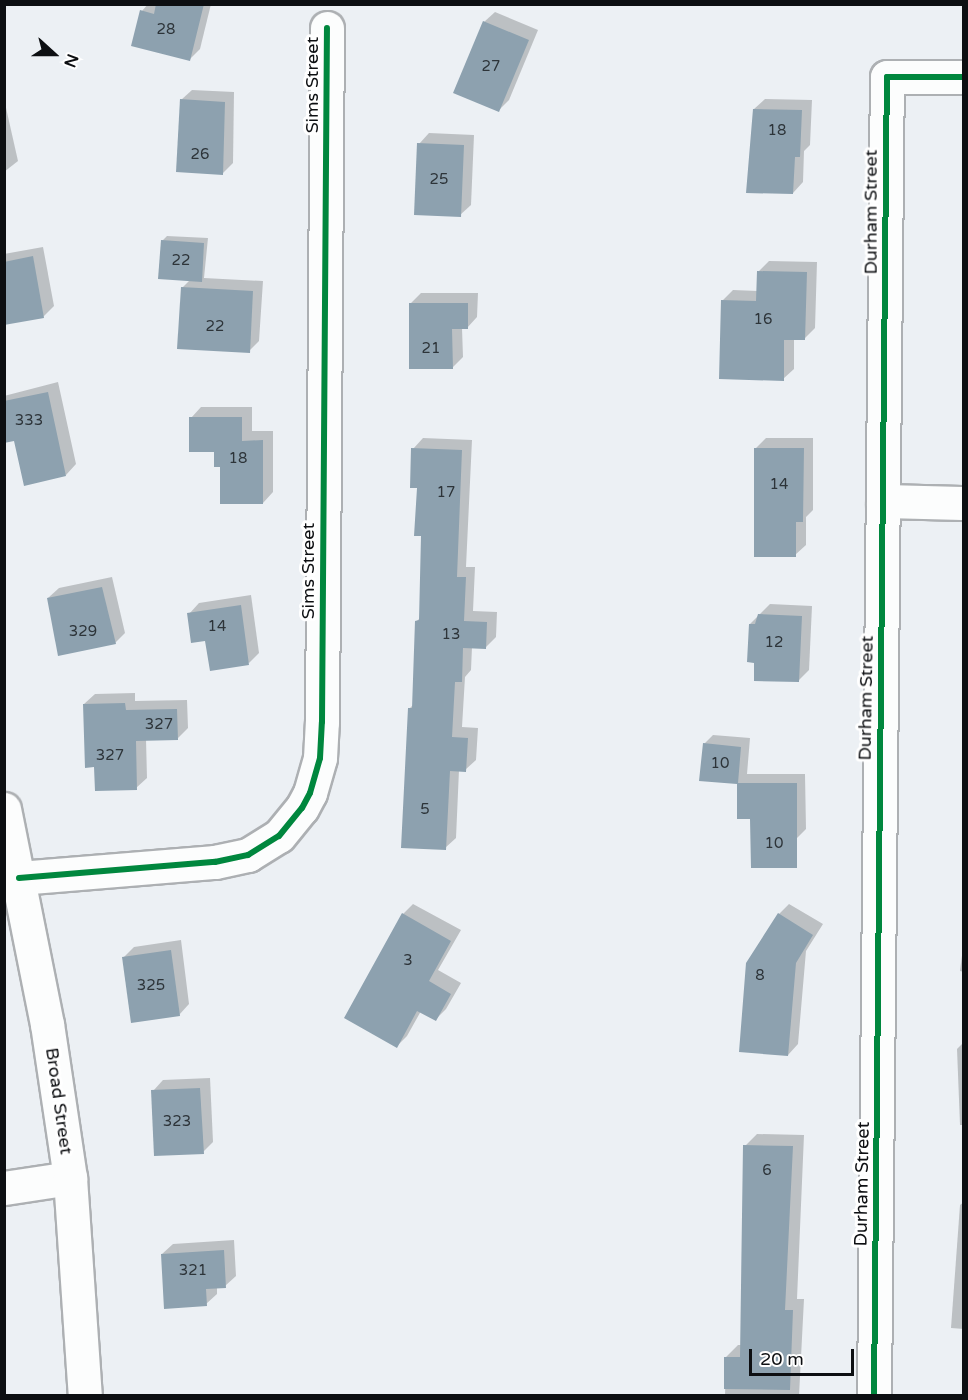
<!DOCTYPE html>
<html>
<head>
<meta charset="utf-8">
<style>
  body { margin:0 }
  #map { position:relative; width:968px; height:1400px; overflow:hidden; background:#ecf0f4; font-family:"Varela Round",sans-serif }
  div>[style] { position:absolute }
  .shadow>* { inset:0; background:#0003 }
  .building>* { inset:0; background:#8da1af }
  .roads { filter:drop-shadow(2px 0 #adb0b3) drop-shadow(-2px 0 #adb0b3) drop-shadow(0 2px #adb0b3) drop-shadow(0 -2px #adb0b3) }
  .street>* { height:33px; margin:-16.5px; padding:0 16.5px; transform-origin:16.5px; border-radius:16.5px; background:#fcfdfd }
  .secondary>* { height:33px; margin:-16.5px; padding:0 16.5px; transform-origin:16.5px; border-radius:16.5px; background:#fcfdfd }
  .cycleway>* { height:6px; margin:-3px; padding:0 3px; transform-origin:3px; border-radius:3px; background:#00873e }
  span { translate:-50% -50%; white-space:nowrap; text-align:center; line-height:1.15; -webkit-text-stroke:6px #fff; paint-order:stroke }
  .number-label { font-size:15px; color:#2d3439 }
  .number-label span { -webkit-text-stroke-width:0 }
  .street-label { font-size:18px; color:#0d0f12 }
  .frame { position:absolute; inset:0; border:6px solid #0d0f12; pointer-events:none }
  .north { position:absolute; left:24px; top:24px; width:60px; height:60px; -webkit-text-stroke:4px #fff; paint-order:stroke; rotate:111deg; font-size:16px; font-weight:700; line-height:24px; text-align:center; color:#0d0f12 }
  .north::after { content:''; display:block; margin:auto; width:21px; height:27px; background:#0d0f12; clip-path:polygon(50% 0,100% 100%,50% 72%,0 100%) }
  .scale { position:absolute; left:749px; top:1349px; width:105px; height:27px; box-sizing:border-box; border:3px solid #0d0f12; border-top:0; padding-left:8px; font-size:18px; line-height:21px; white-space:nowrap; color:#0d0f12; -webkit-text-stroke:4px #fff; paint-order:stroke }
</style>
</head>
<body>
<div id="map">
  <div class="shadow">
    <div style="clip-path:polygon(148px 4px,211px 4px,200px 49px,190px 59px,142px 11px)"></div>
    <div style="clip-path:polygon(495px 12px,538px 30px,509px 100px,499px 110px,484px 22px)"></div>
    <div style="clip-path:polygon(192px 90px,234px 92px,233px 163px,222px 174px,181px 100px)"></div>
    <div style="clip-path:polygon(4px 99px,18px 161px,4px 172px)"></div>
    <div style="clip-path:polygon(765px 99px,812px 100px,810px 145px,804px 151px,803px 182px,793px 193px,754px 109px)"></div>
    <div style="clip-path:polygon(429px 133px,474px 135px,471px 205px,460px 215px,419px 144px)"></div>
    <div style="clip-path:polygon(167px 236px,208px 238px,204px 278px,263px 281px,259px 341px,249px 351px,182px 288px,190px 280px,162px 241px)"></div>
    <div style="clip-path:polygon(43px 247px,54px 306px,43px 317px,4px 324px,4px 254px)"></div>
    <div style="clip-path:polygon(769px 261px,817px 262px,815px 328px,804px 339px,794px 338px,794px 369px,783px 379px,722px 301px,733px 290px,758px 291px,759px 271px)"></div>
    <div style="clip-path:polygon(421px 293px,478px 293px,477px 317px,467px 328px,462px 328px,463px 357px,452px 368px,410px 304px)"></div>
    <div style="clip-path:polygon(58px 382px,76px 464px,66px 475px,15px 439px,4px 442px,4px 396px)"></div>
    <div style="clip-path:polygon(201px 407px,252px 407px,252px 431px,273px 431px,273px 492px,263px 503px,221px 465px,215px 451px,191px 418px)"></div>
    <div style="clip-path:polygon(423px 438px,472px 440px,466px 567px,475px 567px,473px 611px,497px 612px,496px 637px,486px 647px,472px 647px,471px 670px,465px 677px,462px 727px,478px 728px,476px 760px,465px 770px,459px 770px,456px 838px,445px 848px,409px 709px,413px 705px,416px 622px,420px 618px,423px 535px,413px 449px)"></div>
    <div style="clip-path:polygon(766px 438px,813px 438px,813px 510px,806px 517px,806px 545px,795px 555px,755px 449px)"></div>
    <div style="clip-path:polygon(112px 577px,125px 633px,115px 643px,48px 598px,59px 588px)"></div>
    <div style="clip-path:polygon(251px 595px,259px 653px,249px 663px,207px 639px,189px 614px,199px 603px)"></div>
    <div style="clip-path:polygon(770px 604px,812px 606px,809px 670px,799px 680px,756px 661px,750px 624px)"></div>
    <div style="clip-path:polygon(135px 693px,135px 701px,187px 700px,188px 728px,177px 739px,146px 739px,147px 778px,136px 788px,96px 766px,84px 704px,95px 694px)"></div>
    <div style="clip-path:polygon(713px 735px,750px 738px,747px 774px,805px 774px,806px 829px,797px 838px,752px 818px,738px 818px,738px 782px,701px 780px,704px 744px)"></div>
    <div style="clip-path:polygon(413px 904px,461px 930px,438px 970px,461px 983px,446px 1009px,436px 1019px,421px 1011px,407px 1036px,397px 1046px,403px 914px)"></div>
    <div style="clip-path:polygon(789px 904px,823px 924px,806px 951px,798px 1044px,788px 1055px,779px 914px)"></div>
    <div style="clip-path:polygon(181px 940px,189px 1004px,179px 1015px,124px 957px,134px 947px)"></div>
    <div style="clip-path:polygon(964px 940px,964px 972px,960px 971px)"></div>
    <div style="clip-path:polygon(964px 1042px,964px 1125px,960px 1125px,957px 1049px)"></div>
    <div style="clip-path:polygon(210px 1078px,213px 1142px,203px 1152px,153px 1091px,163px 1080px)"></div>
    <div style="clip-path:polygon(757px 1134px,804px 1135px,797px 1299px,804px 1299px,799px 1396px,725px 1396px,726px 1357px,738px 1345px,742px 1345px,745px 1146px)"></div>
    <div style="clip-path:polygon(964px 1202px,964px 1329px,951px 1328px,960px 1205px)"></div>
    <div style="clip-path:polygon(234px 1240px,236px 1276px,225px 1286px,217px 1287px,217px 1294px,206px 1304px,162px 1254px,173px 1244px)"></div>
  </div>
  <div class="building">
    <div style="clip-path:polygon(156px 4px,204px 4px,190px 61px,131px 46px,140px 10px,154px 14px)"></div>
    <div style="clip-path:polygon(483px 21px,529px 40px,499px 112px,453px 93px)"></div>
    <div style="clip-path:polygon(180px 99px,225px 102px,223px 175px,176px 172px)"></div>
    <div style="clip-path:polygon(753px 109px,802px 110px,800px 157px,795px 157px,793px 194px,746px 193px)"></div>
    <div style="clip-path:polygon(417px 143px,464px 145px,461px 217px,414px 215px)"></div>
    <div style="clip-path:polygon(161px 240px,204px 243px,202px 282px,158px 279px)"></div>
    <div style="clip-path:polygon(33px 256px,44px 318px,4px 325px,4px 262px)"></div>
    <div style="clip-path:polygon(757px 271px,807px 272px,805px 340px,784px 340px,784px 381px,719px 379px,721px 300px,756px 301px)"></div>
    <div style="clip-path:polygon(181px 287px,253px 291px,250px 353px,177px 349px)"></div>
    <div style="clip-path:polygon(409px 303px,468px 303px,468px 329px,452px 329px,453px 369px,409px 369px)"></div>
    <div style="clip-path:polygon(48px 392px,66px 476px,24px 486px,14px 441px,4px 443px,4px 401px)"></div>
    <div style="clip-path:polygon(189px 417px,242px 417px,242px 441px,263px 440px,263px 504px,220px 504px,220px 467px,214px 467px,214px 452px,189px 452px)"></div>
    <div style="clip-path:polygon(411px 448px,462px 450px,457px 577px,466px 577px,464px 621px,487px 622px,486px 649px,463px 648px,462px 682px,455px 682px,452px 737px,468px 738px,466px 772px,450px 771px,446px 850px,401px 848px,408px 708px,412px 708px,415px 621px,419px 620px,421px 536px,414px 536px,417px 488px,410px 488px)"></div>
    <div style="clip-path:polygon(754px 448px,804px 448px,803px 522px,796px 522px,796px 557px,754px 557px)"></div>
    <div style="clip-path:polygon(102px 587px,116px 644px,58px 656px,47px 598px)"></div>
    <div style="clip-path:polygon(241px 605px,249px 665px,210px 671px,205px 641px,191px 643px,187px 613px)"></div>
    <div style="clip-path:polygon(758px 614px,802px 616px,799px 682px,754px 681px,754px 663px,747px 662px,749px 624px,755px 624px)"></div>
    <div style="clip-path:polygon(125px 703px,126px 710px,177px 709px,178px 740px,136px 741px,137px 790px,95px 791px,94px 767px,85px 768px,83px 704px)"></div>
    <div style="clip-path:polygon(703px 743px,741px 747px,738px 783px,797px 783px,797px 868px,751px 868px,750px 819px,737px 819px,737px 784px,699px 781px)"></div>
    <div style="clip-path:polygon(402px 913px,451px 941px,429px 981px,451px 994px,436px 1021px,417px 1011px,397px 1048px,344px 1018px)"></div>
    <div style="clip-path:polygon(778px 913px,813px 935px,796px 963px,788px 1056px,739px 1052px,746px 963px)"></div>
    <div style="clip-path:polygon(171px 950px,180px 1016px,131px 1023px,122px 957px)"></div>
    <div style="clip-path:polygon(200px 1088px,204px 1154px,154px 1156px,151px 1090px)"></div>
    <div style="clip-path:polygon(743px 1145px,793px 1146px,785px 1310px,793px 1310px,790px 1390px,724px 1389px,724px 1357px,740px 1357px)"></div>
    <div style="clip-path:polygon(224px 1250px,226px 1288px,206px 1289px,207px 1306px,164px 1309px,161px 1254px)"></div>
  </div>
  <div class="roads">
    <div class="street">
      <div style="left:883px;top:501px;width:81px;rotate:1.4deg"></div>
      <div style="left:19px;top:878px;width:197px;rotate:-4.7deg"></div>
      <div style="left:215px;top:862px;width:34px;rotate:-12deg"></div>
      <div style="left:248px;top:855px;width:36px;rotate:-32deg"></div>
      <div style="left:279px;top:836px;width:36px;rotate:-51deg"></div>
      <div style="left:302px;top:808px;width:17px;rotate:-62deg"></div>
      <div style="left:310px;top:793px;width:36px;rotate:-74deg"></div>
      <div style="left:320px;top:758px;width:36px;rotate:-87deg"></div>
      <div style="left:322px;top:722px;width:694px;rotate:-89.59deg"></div>
      <div style="left:4px;top:1188px;width:67px;rotate:-8.6deg"></div>
      <div style="left:874px;top:1396px;width:1319px;rotate:-89.44deg"></div>
      <div style="left:887px;top:77px;width:77px"></div>
    </div>
    <div class="secondary">
      <div style="left:4px;top:809px;width:219px;rotate:78.7deg"></div>
      <div style="left:47px;top:1024px;width:156px;rotate:81.5deg"></div>
      <div style="left:70px;top:1178px;width:219px;rotate:86.1deg"></div>
    </div>
  </div>
  <div class="cycleway">
    <div style="left:19px;top:878px;width:197px;rotate:-4.7deg"></div>
    <div style="left:215px;top:862px;width:34px;rotate:-12deg"></div>
    <div style="left:248px;top:855px;width:36px;rotate:-32deg"></div>
    <div style="left:279px;top:836px;width:36px;rotate:-51deg"></div>
    <div style="left:302px;top:808px;width:17px;rotate:-62deg"></div>
    <div style="left:310px;top:793px;width:36px;rotate:-74deg"></div>
    <div style="left:320px;top:758px;width:36px;rotate:-87deg"></div>
    <div style="left:322px;top:722px;width:694px;rotate:-89.59deg"></div>
    <div style="left:874px;top:1396px;width:1319px;rotate:-89.44deg"></div>
    <div style="left:887px;top:77px;width:77px"></div>
  </div>
  <div class="number-label">
    <span style="left:166px;top:30px">28</span>
    <span style="left:491px;top:67px">27</span>
    <span style="left:777px;top:131px">18</span>
    <span style="left:200px;top:155px">26</span>
    <span style="left:439px;top:180px">25</span>
    <span style="left:181px;top:261px">22</span>
    <span style="left:763px;top:320px">16</span>
    <span style="left:215px;top:327px">22</span>
    <span style="left:431px;top:349px">21</span>
    <span style="left:29px;top:421px">333</span>
    <span style="left:238px;top:459px">18</span>
    <span style="left:779px;top:485px">14</span>
    <span style="left:446px;top:493px">17</span>
    <span style="left:217px;top:627px">14</span>
    <span style="left:83px;top:632px">329</span>
    <span style="left:451px;top:635px">13</span>
    <span style="left:774px;top:643px">12</span>
    <span style="left:159px;top:725px">327</span>
    <span style="left:110px;top:756px">327</span>
    <span style="left:720px;top:764px">10</span>
    <span style="left:425px;top:810px">5</span>
    <span style="left:774px;top:844px">10</span>
    <span style="left:408px;top:961px">3</span>
    <span style="left:760px;top:976px">8</span>
    <span style="left:151px;top:986px">325</span>
    <span style="left:177px;top:1122px">323</span>
    <span style="left:767px;top:1171px">6</span>
    <span style="left:193px;top:1271px">321</span>
  </div>
  <div class="street-label">
    <span style="left:312px;top:85px;rotate:-90deg">Sims Street</span>
    <span style="left:871px;top:212px;rotate:-90deg">Durham Street</span>
    <span style="left:308px;top:571px;rotate:-90deg">Sims Street</span>
    <span style="left:866px;top:698px;rotate:-89deg">Durham Street</span>
    <span style="left:59px;top:1101px;rotate:82deg">Broad Street</span>
    <span style="left:862px;top:1184px;rotate:-89deg">Durham Street</span>
  </div>
  <div class="frame"></div>
  <div class="north">N</div>
  <div class="scale">20 m</div>
</div>
</body>
</html>
